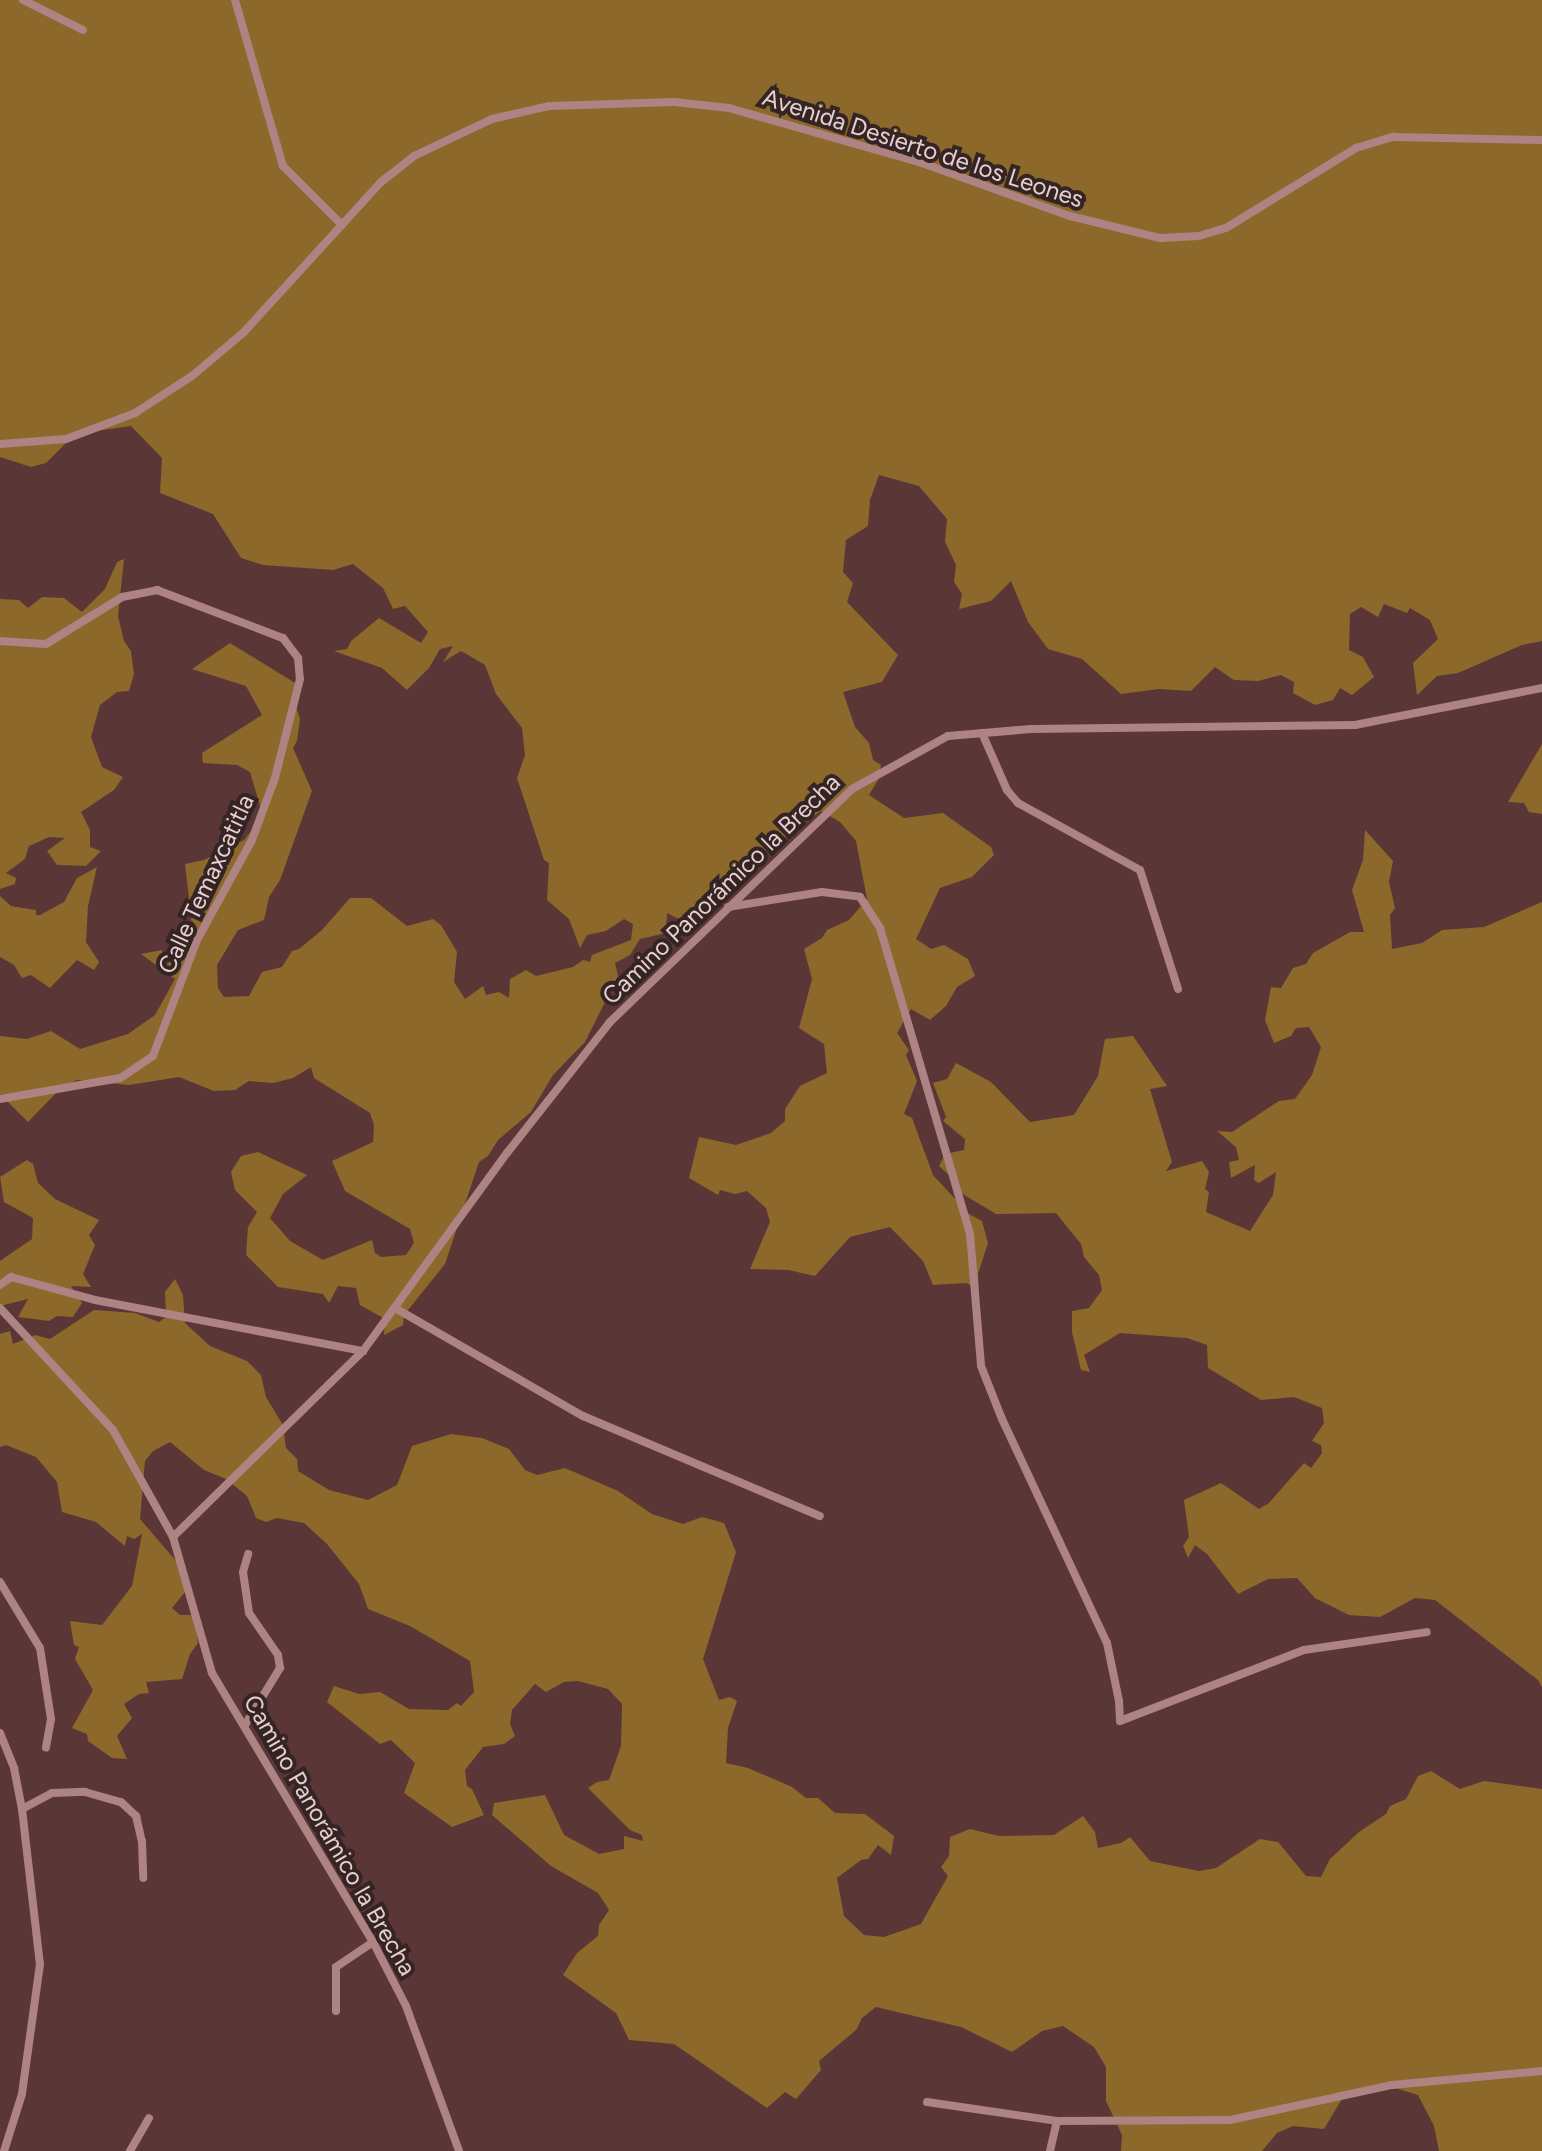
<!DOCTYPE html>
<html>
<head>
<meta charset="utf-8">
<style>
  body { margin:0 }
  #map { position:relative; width:1542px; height:2151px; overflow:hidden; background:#5b3637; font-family:Figtree,sans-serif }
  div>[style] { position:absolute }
  .forest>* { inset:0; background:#8c682a }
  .minor>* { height:8px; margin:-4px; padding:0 4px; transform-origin:4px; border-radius:4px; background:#ad8383 }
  span { translate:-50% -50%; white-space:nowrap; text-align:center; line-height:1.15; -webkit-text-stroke:8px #352424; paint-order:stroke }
  .street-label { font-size:24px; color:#e7cfcf }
</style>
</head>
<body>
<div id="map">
  <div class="forest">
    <div style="clip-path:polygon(0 0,1542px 0,1542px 641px,1522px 645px,1458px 673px,1437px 676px,1417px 695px,1413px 663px,1438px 639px,1430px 620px,1410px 608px,1407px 613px,1384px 604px,1378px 617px,1361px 607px,1350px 614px,1349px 650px,1363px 657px,1374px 677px,1352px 695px,1340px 688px,1333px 700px,1315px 705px,1293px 693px,1294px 682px,1281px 675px,1258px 681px,1234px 680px,1215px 667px,1191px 691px,1159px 689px,1121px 694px,1082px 659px,1048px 649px,1028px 622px,1011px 581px,991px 601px,959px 609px,962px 594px,954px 582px,956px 565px,945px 542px,947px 519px,919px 486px,879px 475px,870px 500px,868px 526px,846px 540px,843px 572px,853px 583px,847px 602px,898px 655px,882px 682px,843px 692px,855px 727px,869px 743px,873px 760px,881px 765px,878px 780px,869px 795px,904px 818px,943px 813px,991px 847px,994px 855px,972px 877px,940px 888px,916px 939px,931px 949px,944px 945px,968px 959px,975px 976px,957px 987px,946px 1006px,930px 1020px,911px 1009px,897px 1033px,909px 1050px,906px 1055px,917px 1081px,904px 1114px,912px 1118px,933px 1175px,969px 1214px,982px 1221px,988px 1243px,978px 1274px,979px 1291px,967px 1283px,933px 1285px,923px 1261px,890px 1227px,850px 1237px,815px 1276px,788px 1270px,750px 1269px,770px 1222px,766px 1208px,747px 1191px,735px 1194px,720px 1190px,718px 1195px,689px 1178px,699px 1137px,736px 1145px,771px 1133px,785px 1121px,785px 1109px,800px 1086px,827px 1073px,824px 1044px,799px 1028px,812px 979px,804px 949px,822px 938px,827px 930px,849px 920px,867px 899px,856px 841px,840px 822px,821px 811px,754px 859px,689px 917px,679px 919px,667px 913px,666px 933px,640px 939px,630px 955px,615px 963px,618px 976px,585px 1042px,553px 1075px,531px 1112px,498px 1140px,488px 1156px,479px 1162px,445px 1264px,404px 1315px,403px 1325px,384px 1335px,385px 1319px,360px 1305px,356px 1288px,338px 1286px,329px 1303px,323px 1294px,278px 1287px,246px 1255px,248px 1227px,257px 1212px,235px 1190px,231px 1172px,241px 1156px,258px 1152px,307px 1175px,283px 1194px,270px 1218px,290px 1241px,323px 1260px,372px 1240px,375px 1253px,381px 1257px,406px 1255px,414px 1243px,410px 1229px,345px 1191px,332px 1161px,373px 1142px,374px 1125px,370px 1113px,314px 1078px,311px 1067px,293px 1078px,273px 1083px,249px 1081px,235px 1090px,214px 1091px,179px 1077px,129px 1085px,77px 1080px,61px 1088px,28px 1122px,0 1094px,0 1036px,27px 1039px,51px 1031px,80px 1049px,128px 1034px,155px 1015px,175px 979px,141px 954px,162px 950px,166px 966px,193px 933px,185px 864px,204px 860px,244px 840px,263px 816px,250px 772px,237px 765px,203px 763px,202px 753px,262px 715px,246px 686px,192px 669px,230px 643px,300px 686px,296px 706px,300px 719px,297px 741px,293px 748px,312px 791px,280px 880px,269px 897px,264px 920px,238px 930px,217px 965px,218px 988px,224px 997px,249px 996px,262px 972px,282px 967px,292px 951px,299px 949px,322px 930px,350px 898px,371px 898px,407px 926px,433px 919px,441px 925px,457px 952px,454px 982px,465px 999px,483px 986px,486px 995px,499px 992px,509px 998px,510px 979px,526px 970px,536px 976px,573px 967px,583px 960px,590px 962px,592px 955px,631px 940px,633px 924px,624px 919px,606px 931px,587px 935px,580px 948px,569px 919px,547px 900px,549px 863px,544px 860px,517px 778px,525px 755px,522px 728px,496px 694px,485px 665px,461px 651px,443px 662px,453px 646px,440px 649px,429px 668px,407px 690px,382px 668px,334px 651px,347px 649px,351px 641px,379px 618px,421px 643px,428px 632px,405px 606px,393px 609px,383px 588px,353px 564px,333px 570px,263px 565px,241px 558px,213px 514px,160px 493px,162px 458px,131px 426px,75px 434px,46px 463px,31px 467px,0 457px)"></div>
    <div style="clip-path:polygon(124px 559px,118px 616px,124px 641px,131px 651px,134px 674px,129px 691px,117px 692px,100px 705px,91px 737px,102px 767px,123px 777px,114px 790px,81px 812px,90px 830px,90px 847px,101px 851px,86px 866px,57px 865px,47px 851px,65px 838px,49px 837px,29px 846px,25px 859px,6px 873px,16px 878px,15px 884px,0 889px,0 599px,19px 600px,28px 608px,42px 597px,64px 598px,82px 612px,105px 589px,117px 562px)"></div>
    <div style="clip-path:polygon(1542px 744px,1542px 814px,1529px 812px,1524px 803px,1508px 802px)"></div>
    <div style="clip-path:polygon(1365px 830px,1393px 861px,1389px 882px,1395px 908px,1390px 915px,1392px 949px,1422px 943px,1442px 930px,1484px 927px,1542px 902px,1542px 1687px,1538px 1680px,1435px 1600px,1415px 1598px,1380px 1617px,1349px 1615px,1315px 1598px,1297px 1578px,1268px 1579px,1238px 1594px,1207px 1554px,1195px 1545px,1188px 1558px,1183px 1546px,1189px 1537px,1184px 1500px,1221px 1483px,1259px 1509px,1269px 1503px,1304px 1463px,1311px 1468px,1322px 1453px,1321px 1445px,1312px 1441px,1324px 1423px,1322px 1408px,1294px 1397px,1261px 1400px,1208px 1368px,1207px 1345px,1187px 1338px,1120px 1333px,1084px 1355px,1090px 1372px,1081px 1370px,1072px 1332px,1072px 1311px,1089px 1308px,1102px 1290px,1099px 1275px,1084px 1257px,1081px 1244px,1056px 1213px,996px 1214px,961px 1193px,960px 1185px,939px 1166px,945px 1154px,964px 1150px,965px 1139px,943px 1121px,946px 1117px,933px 1083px,947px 1079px,956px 1063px,991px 1082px,1030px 1122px,1074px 1115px,1098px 1076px,1105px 1039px,1133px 1036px,1167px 1086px,1150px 1089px,1172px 1162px,1166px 1171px,1202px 1161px,1209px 1172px,1205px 1189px,1209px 1192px,1206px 1212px,1250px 1231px,1273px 1195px,1276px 1172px,1259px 1183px,1254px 1180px,1255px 1165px,1231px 1178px,1229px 1162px,1239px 1160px,1236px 1147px,1217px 1131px,1232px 1132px,1279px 1101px,1295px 1099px,1312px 1075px,1321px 1047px,1309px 1027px,1296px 1028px,1291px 1036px,1274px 1043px,1265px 1020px,1271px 987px,1281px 988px,1293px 968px,1306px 964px,1313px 953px,1350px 932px,1364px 932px,1352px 890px,1363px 860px)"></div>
    <div style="clip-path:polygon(97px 867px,88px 906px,86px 942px,99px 962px,94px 970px,77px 960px,50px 988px,31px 975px,22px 978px,14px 965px,0 957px,0 896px,11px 906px,36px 910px,36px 915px,40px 915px,64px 902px,77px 878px)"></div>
    <div style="clip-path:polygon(27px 1160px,33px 1164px,38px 1183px,55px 1199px,99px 1220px,89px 1235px,95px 1245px,83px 1274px,91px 1287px,71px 1286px,82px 1303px,73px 1317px,57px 1316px,49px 1321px,18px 1317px,28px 1299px,0 1306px,0 1261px,32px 1239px,33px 1218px,4px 1202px,0 1177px)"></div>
    <div style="clip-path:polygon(175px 1279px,183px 1295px,185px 1323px,210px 1346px,247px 1361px,261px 1375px,266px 1397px,283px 1425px,286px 1448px,297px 1459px,298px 1471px,329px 1490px,368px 1500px,397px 1485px,412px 1446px,451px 1434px,482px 1438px,509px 1449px,525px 1470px,537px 1475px,565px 1468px,618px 1491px,652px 1514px,683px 1524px,702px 1517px,724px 1523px,736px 1552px,703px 1659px,719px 1700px,730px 1697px,737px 1701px,728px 1728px,726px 1763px,748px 1768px,792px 1787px,806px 1798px,818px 1798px,835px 1813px,865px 1814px,894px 1836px,891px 1855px,878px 1845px,868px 1859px,861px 1860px,837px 1878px,844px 1916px,864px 1935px,884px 1937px,921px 1924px,948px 1876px,941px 1867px,949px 1856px,950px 1837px,970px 1829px,999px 1836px,1054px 1835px,1083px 1816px,1095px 1832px,1098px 1848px,1121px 1843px,1130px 1837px,1150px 1861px,1199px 1871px,1216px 1868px,1260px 1839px,1278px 1842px,1306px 1876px,1321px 1877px,1330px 1859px,1359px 1832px,1386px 1814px,1390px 1806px,1406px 1799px,1418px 1776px,1431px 1771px,1460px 1789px,1484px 1781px,1542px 1789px,1542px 2151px,1439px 2151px,1434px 2126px,1418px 2095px,1392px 2087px,1342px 2099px,1324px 2129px,1293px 2126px,1277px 2133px,1262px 2151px,1121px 2151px,1122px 2135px,1106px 2101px,1106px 2067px,1094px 2047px,1063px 2026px,1042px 2031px,1012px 2052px,961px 2027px,876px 2007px,862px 2018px,856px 2030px,819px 2061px,821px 2070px,796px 2099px,785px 2092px,767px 2108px,674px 2044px,629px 2040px,616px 2013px,563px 1975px,577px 1953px,598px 1936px,599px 1925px,609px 1910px,598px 1893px,551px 1866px,492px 1815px,494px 1803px,545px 1795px,564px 1835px,599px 1854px,624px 1849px,624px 1836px,643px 1841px,642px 1835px,630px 1830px,588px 1788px,597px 1782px,609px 1780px,621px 1746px,622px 1704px,608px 1689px,578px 1681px,564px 1682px,546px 1692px,535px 1684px,512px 1710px,510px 1724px,515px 1736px,504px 1744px,483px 1747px,465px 1770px,467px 1786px,472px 1789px,484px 1815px,452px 1827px,404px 1793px,415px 1763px,391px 1740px,380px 1744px,327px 1702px,334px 1686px,359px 1694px,380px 1692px,409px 1709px,448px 1710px,457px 1703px,461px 1706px,474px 1692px,470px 1661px,410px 1626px,368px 1609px,359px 1584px,327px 1544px,304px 1523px,277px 1518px,266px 1522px,256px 1518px,247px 1496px,226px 1479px,204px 1470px,170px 1442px,153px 1451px,145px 1461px,140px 1519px,183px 1569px,185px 1592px,172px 1608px,180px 1615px,194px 1615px,198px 1643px,190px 1654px,182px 1679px,146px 1682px,149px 1693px,139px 1694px,124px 1704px,132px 1718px,117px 1736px,127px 1759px,112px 1758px,88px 1741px,87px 1734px,72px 1728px,93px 1690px,75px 1659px,79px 1647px,74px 1645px,70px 1621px,102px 1625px,132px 1586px,142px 1534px,134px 1539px,127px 1536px,125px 1546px,96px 1522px,62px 1512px,57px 1482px,36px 1457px,6px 1445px,0 1447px,0 1334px,10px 1331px,13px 1344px,35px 1335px,50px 1339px,94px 1310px,135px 1313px,159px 1322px,166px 1317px,165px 1292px)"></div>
  </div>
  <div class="minor">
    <div style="left:23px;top:0;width:67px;rotate:26.6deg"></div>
    <div style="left:235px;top:0;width:173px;rotate:73.9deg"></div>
    <div style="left:283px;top:166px;width:83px;rotate:45deg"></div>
    <div style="left:0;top:444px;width:66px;rotate:-4.3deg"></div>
    <div style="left:66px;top:439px;width:74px;rotate:-20.6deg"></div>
    <div style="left:135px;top:413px;width:68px;rotate:-33deg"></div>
    <div style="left:192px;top:376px;width:68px;rotate:-40.2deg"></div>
    <div style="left:244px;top:332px;width:203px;rotate:-47.6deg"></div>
    <div style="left:381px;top:182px;width:42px;rotate:-38.2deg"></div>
    <div style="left:414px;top:156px;width:86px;rotate:-25.4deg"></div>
    <div style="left:492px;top:119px;width:58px;rotate:-12.8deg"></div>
    <div style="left:549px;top:106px;width:126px;rotate:-1.8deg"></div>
    <div style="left:675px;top:102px;width:54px;rotate:6.3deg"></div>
    <div style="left:729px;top:108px;width:198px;rotate:15.9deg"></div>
    <div style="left:919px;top:162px;width:160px;rotate:19.7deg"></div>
    <div style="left:1070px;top:216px;width:93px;rotate:13.7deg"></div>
    <div style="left:1160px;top:238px;width:39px;rotate:-3deg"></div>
    <div style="left:1199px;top:236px;width:28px;rotate:-17deg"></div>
    <div style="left:1226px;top:228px;width:153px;rotate:-31.6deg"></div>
    <div style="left:1356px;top:148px;width:39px;rotate:-17deg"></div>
    <div style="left:1393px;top:137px;width:149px;rotate:1.2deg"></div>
    <div style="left:0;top:641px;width:46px;rotate:3.7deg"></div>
    <div style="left:46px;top:644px;width:89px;rotate:-31.7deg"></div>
    <div style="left:122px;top:597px;width:36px;rotate:-11deg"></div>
    <div style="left:157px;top:590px;width:135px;rotate:20.9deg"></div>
    <div style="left:283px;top:638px;width:25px;rotate:53deg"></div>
    <div style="left:298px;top:658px;width:21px;rotate:85deg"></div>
    <div style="left:300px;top:679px;width:102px;rotate:104.2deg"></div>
    <div style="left:275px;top:778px;width:66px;rotate:110.4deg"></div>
    <div style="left:252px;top:840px;width:114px;rotate:118.8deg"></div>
    <div style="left:197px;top:940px;width:124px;rotate:110.8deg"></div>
    <div style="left:153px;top:1056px;width:40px;rotate:146deg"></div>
    <div style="left:120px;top:1078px;width:122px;rotate:170.1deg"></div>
    <div style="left:982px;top:733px;width:62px;rotate:66.3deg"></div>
    <div style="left:1007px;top:790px;width:17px;rotate:50deg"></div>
    <div style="left:1018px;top:803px;width:139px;rotate:28.8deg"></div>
    <div style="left:1140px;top:870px;width:125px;rotate:72.3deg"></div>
    <div style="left:728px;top:907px;width:95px;rotate:-9.1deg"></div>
    <div style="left:822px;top:892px;width:38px;rotate:7deg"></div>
    <div style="left:860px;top:897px;width:37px;rotate:57deg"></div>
    <div style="left:880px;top:928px;width:319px;rotate:73.6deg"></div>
    <div style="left:970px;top:1234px;width:132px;rotate:85.2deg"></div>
    <div style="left:981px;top:1366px;width:57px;rotate:68.4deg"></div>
    <div style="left:1002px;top:1419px;width:247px;rotate:64.9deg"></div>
    <div style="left:1107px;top:1643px;width:59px;rotate:78.3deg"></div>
    <div style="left:1119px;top:1701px;width:20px;rotate:87deg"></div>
    <div style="left:1120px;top:1721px;width:197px;rotate:-21.1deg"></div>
    <div style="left:1304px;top:1650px;width:124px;rotate:-8.3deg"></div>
    <div style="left:0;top:1285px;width:14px;rotate:-36deg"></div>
    <div style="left:11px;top:1277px;width:87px;rotate:15.3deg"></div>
    <div style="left:95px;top:1300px;width:273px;rotate:10.8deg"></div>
    <div style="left:0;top:1308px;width:166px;rotate:47.2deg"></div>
    <div style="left:113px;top:1430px;width:123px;rotate:60.7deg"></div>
    <div style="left:173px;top:1537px;width:141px;rotate:74deg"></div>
    <div style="left:212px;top:1673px;width:313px;rotate:59.1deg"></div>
    <div style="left:373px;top:1942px;width:72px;rotate:62.7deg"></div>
    <div style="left:406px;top:2006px;width:154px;rotate:69.9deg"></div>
    <div style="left:395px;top:1308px;width:217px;rotate:29.9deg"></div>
    <div style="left:583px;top:1416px;width:257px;rotate:22.9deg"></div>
    <div style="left:173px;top:1537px;width:266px;rotate:-44.4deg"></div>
    <div style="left:363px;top:1351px;width:245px;rotate:-54deg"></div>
    <div style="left:507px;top:1153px;width:167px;rotate:-51.8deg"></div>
    <div style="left:610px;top:1022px;width:336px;rotate:-43.9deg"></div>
    <div style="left:852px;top:789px;width:110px;rotate:-28.9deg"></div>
    <div style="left:948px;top:736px;width:83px;rotate:-4.8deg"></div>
    <div style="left:1031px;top:729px;width:324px;rotate:-0.7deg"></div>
    <div style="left:1355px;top:725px;width:191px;rotate:-11.2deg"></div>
    <div style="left:0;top:1582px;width:77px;rotate:58.8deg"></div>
    <div style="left:40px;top:1648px;width:72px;rotate:81.2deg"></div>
    <div style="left:51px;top:1719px;width:29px;rotate:100deg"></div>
    <div style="left:245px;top:1725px;width:67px;rotate:-58.4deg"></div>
    <div style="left:280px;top:1668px;width:13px;rotate:-99deg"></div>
    <div style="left:278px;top:1655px;width:51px;rotate:-124.6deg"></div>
    <div style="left:249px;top:1613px;width:41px;rotate:-98.3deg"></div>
    <div style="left:243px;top:1572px;width:19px;rotate:-74deg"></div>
    <div style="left:0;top:1733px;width:38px;rotate:68deg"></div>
    <div style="left:14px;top:1768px;width:42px;rotate:79deg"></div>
    <div style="left:22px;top:1809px;width:156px;rotate:83.4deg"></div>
    <div style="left:40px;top:1964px;width:131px;rotate:97.9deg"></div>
    <div style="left:22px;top:2094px;width:60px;rotate:107.5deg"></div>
    <div style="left:22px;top:1809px;width:34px;rotate:-28deg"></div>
    <div style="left:52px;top:1793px;width:33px;rotate:-2deg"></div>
    <div style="left:85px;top:1792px;width:37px;rotate:16deg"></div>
    <div style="left:121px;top:1802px;width:21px;rotate:43deg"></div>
    <div style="left:136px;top:1816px;width:26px;rotate:77deg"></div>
    <div style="left:142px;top:1841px;width:37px;rotate:88deg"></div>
    <div style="left:336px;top:2011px;width:44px;rotate:-90deg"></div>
    <div style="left:336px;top:1967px;width:45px;rotate:-34deg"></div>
    <div style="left:927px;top:2102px;width:131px;rotate:8.3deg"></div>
    <div style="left:1057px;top:2121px;width:173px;rotate:-0.3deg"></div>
    <div style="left:1230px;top:2120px;width:166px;rotate:-12.2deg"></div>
    <div style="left:1392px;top:2085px;width:151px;rotate:-5.3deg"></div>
    <div style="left:130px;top:2151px;width:38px;rotate:-60deg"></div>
    <div style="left:1050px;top:2151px;width:31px;rotate:-77deg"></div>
  </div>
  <div class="street-label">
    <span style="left:923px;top:148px;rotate:18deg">Avenida Desierto de los Leones</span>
    <span style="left:206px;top:884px;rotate:-65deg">Calle Temaxcatitla</span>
    <span style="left:721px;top:889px;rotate:-44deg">Camino Panorámico la Brecha</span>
    <span style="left:330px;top:1835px;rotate:60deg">Camino Panorámico la Brecha</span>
  </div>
</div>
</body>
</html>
